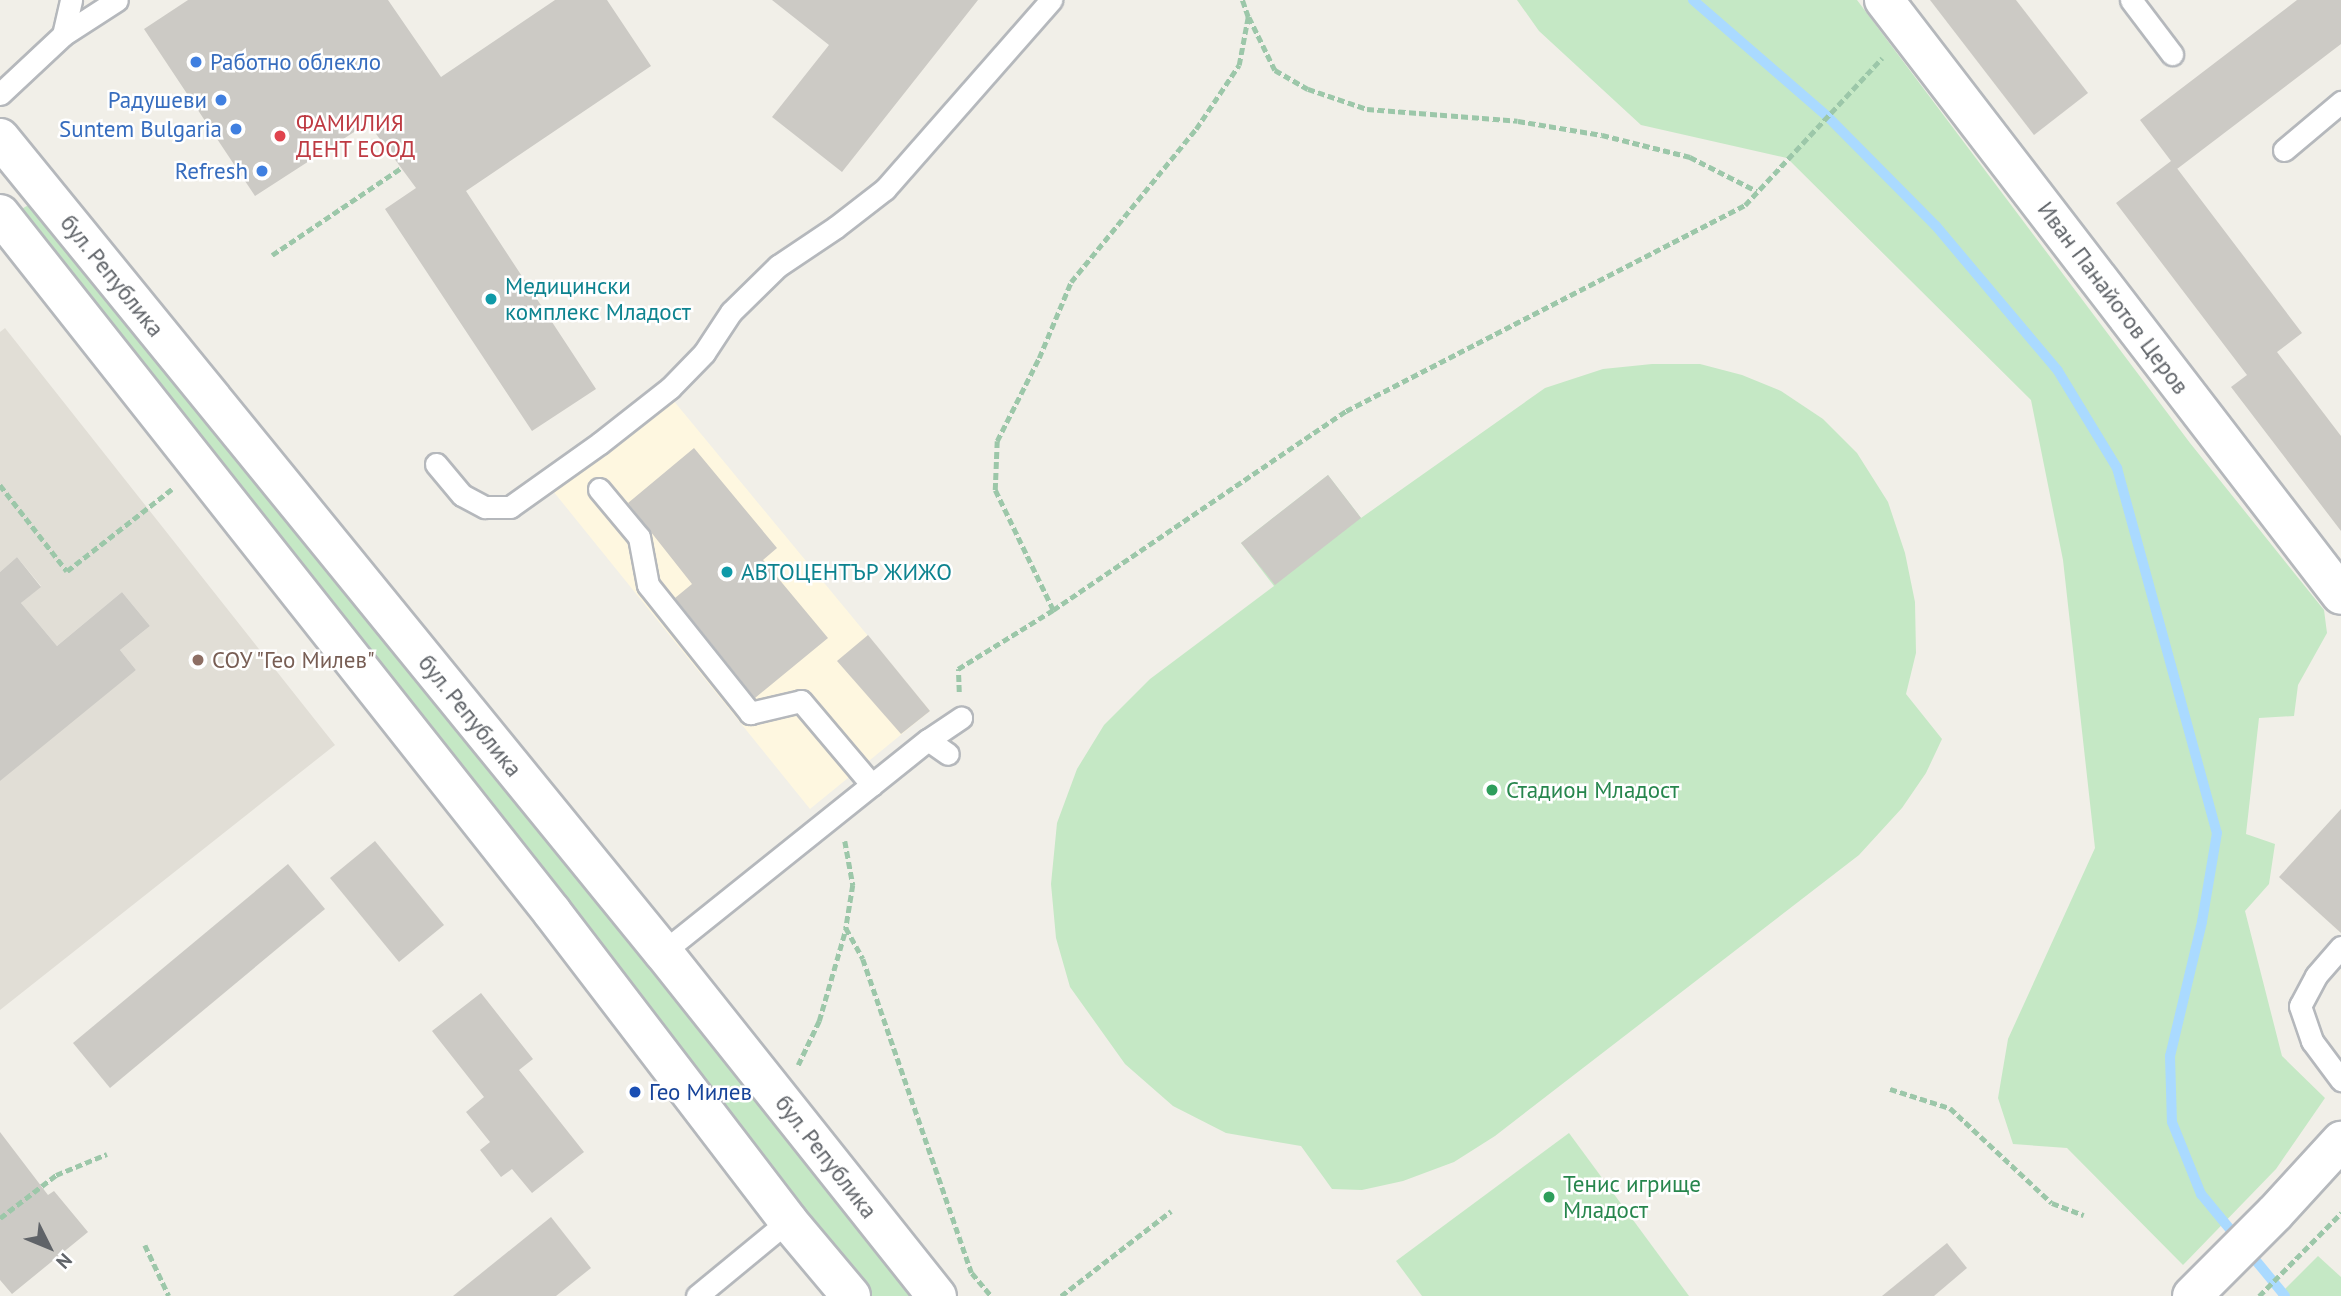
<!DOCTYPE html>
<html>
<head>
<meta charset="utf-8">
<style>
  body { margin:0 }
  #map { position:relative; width:2341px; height:1296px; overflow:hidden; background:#f1efe8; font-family:"PT Sans",sans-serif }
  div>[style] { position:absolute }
  .commercial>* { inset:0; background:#fef7e0 }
  .education>* { inset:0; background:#e1ded6 }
  .green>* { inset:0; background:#c5e8c5 }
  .stream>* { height:10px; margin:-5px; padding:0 5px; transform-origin:5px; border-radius:5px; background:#aadaff }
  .building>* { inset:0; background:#cccac5 }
  .path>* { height:4.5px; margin-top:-2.25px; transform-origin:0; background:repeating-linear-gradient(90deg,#9cc7a9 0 7px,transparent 0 10.5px) }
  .roads { filter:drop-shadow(2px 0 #b5b8bc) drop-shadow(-2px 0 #b5b8bc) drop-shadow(0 2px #b5b8bc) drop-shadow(0 -2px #b5b8bc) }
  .service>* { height:21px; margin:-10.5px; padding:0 10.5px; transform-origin:10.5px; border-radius:10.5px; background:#fff }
  .minor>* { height:38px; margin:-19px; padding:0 19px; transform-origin:19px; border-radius:19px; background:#fff }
  .tertiary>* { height:38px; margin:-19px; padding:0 19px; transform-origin:19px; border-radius:19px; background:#fff }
  .secondary>* { height:38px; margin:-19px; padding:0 19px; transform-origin:19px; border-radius:19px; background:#fff }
  .dots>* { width:19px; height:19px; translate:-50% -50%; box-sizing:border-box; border:4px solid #fff; border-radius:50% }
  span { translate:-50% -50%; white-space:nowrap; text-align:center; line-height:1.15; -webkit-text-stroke:5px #fff; paint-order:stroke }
  .shop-label { font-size:23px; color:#366cbe }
  .left { translate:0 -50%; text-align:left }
  .right { translate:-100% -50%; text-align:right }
  .health-label { font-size:23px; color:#be3a42 }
  .street-label { font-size:23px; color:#5f6368 }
  .culture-label { font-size:23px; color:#0d838f }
  .education-label { font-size:23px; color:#785e54 }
  .leisure-label { font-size:23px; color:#27864d }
  .transit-label { font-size:23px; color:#164399 }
  .north { position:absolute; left:14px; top:1212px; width:70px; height:70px; -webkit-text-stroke:5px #fff; paint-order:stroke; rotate:133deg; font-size:19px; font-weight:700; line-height:28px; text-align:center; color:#5f6368 }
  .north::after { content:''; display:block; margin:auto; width:24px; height:32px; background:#5f6368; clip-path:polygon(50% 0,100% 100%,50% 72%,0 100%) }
</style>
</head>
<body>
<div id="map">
  <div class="commercial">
    <div style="clip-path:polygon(673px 400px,930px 711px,810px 809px,553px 491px)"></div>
  </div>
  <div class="education">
    <div style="clip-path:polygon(5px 328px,335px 745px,0 1010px,0 760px,136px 670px,120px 650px,150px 626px,122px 592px,57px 646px,21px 603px,41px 586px,17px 557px,0 572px,0 332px)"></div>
  </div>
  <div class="green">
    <div style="clip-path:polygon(1517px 0,1857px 0,2190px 443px,2324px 610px,2327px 633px,2298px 685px,2294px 716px,2259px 718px,2246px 834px,2275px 844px,2269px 884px,2245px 911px,2282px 1056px,2325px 1098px,2276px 1169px,2183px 1265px,2067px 1148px,2013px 1144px,1998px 1098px,2008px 1039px,2095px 848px,2063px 560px,2031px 400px,1787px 158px,1641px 125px,1539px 31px)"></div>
    <div style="clip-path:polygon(46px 195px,937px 1296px,851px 1296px,4px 219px)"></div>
    <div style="clip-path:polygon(1652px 364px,1700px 364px,1742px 375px,1781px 391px,1823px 419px,1857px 453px,1888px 502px,1905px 553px,1915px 602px,1916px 653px,1906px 694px,1942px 739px,1926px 773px,1902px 808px,1859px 855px,1495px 1136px,1454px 1162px,1403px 1181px,1362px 1190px,1332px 1189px,1301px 1146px,1226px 1133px,1173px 1106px,1125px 1064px,1070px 987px,1056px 938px,1051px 884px,1057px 823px,1077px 769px,1104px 725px,1150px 679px,1274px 586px,1241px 543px,1328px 475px,1361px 518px,1545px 388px,1603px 369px)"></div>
    <div style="clip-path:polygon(1569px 1133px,1689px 1296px,1422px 1296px,1396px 1261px)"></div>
    <div style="clip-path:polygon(2318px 1256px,2341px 1277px,2341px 1296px,2278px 1296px)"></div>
  </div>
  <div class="stream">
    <div style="left:1693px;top:0;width:180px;rotate:40.9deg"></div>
    <div style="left:1829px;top:118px;width:152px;rotate:45.3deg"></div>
    <div style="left:1936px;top:226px;width:189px;rotate:49.9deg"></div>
    <div style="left:2058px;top:371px;width:114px;rotate:58.7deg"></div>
    <div style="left:2117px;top:468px;width:378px;rotate:74.7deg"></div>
    <div style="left:2217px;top:833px;width:90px;rotate:99.6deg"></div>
    <div style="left:2202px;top:922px;width:138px;rotate:103.4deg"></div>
    <div style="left:2170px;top:1056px;width:66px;rotate:88.3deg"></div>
    <div style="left:2172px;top:1122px;width:78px;rotate:68.1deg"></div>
    <div style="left:2201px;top:1194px;width:132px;rotate:50.5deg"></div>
  </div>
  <div class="building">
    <div style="clip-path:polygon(188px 0,388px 0,441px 77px,555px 0,607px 0,651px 66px,466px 191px,596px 389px,532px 431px,385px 209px,416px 188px,368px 123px,255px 196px,144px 29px)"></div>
    <div style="clip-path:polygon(772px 0,978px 0,842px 172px,772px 117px,829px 45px)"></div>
    <div style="clip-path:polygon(1930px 0,2016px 0,2088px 93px,2034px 135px)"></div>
    <div style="clip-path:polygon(2297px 0,2341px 0,2341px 44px,2177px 169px,2176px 167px,2302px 333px,2277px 352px,2341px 436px,2341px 531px,2231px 387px,2247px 375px,2116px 203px,2171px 161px,2140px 120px)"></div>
    <div style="clip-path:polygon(694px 448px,777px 548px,763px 560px,828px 638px,755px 698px,675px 598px,692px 584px,628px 503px)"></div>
    <div style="clip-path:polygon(1328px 475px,1361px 518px,1275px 585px,1241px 543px)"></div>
    <div style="clip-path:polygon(17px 557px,41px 587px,21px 603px,57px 646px,122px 592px,150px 626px,120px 650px,136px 670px,0 781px,0 572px)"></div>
    <div style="clip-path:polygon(868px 635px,930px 711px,901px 734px,837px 661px)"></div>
    <div style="clip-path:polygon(2341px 809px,2341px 933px,2279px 877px)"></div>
    <div style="clip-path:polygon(375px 841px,444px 925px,399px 962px,330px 878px)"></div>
    <div style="clip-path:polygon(288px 864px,325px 909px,110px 1088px,73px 1043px)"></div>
    <div style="clip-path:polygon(481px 993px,533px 1059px,519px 1070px,584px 1152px,532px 1193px,512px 1169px,501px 1177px,480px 1150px,490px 1142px,466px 1112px,484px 1097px,432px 1031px)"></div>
    <div style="clip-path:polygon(0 1132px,48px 1195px,54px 1191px,88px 1232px,12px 1294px,0 1280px)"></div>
    <div style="clip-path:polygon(551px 1217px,591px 1268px,556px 1296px,453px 1296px)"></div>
    <div style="clip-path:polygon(1947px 1243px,1967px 1268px,1934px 1296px,1882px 1296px)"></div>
  </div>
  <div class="path">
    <div style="left:1249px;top:17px;width:59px;rotate:63.9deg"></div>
    <div style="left:1275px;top:70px;width:38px;rotate:30deg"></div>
    <div style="left:1308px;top:89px;width:62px;rotate:18.7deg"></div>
    <div style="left:1367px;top:109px;width:151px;rotate:4.5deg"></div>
    <div style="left:1518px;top:121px;width:85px;rotate:9.5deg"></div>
    <div style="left:1602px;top:135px;width:91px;rotate:14deg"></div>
    <div style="left:1690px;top:157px;width:75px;rotate:26.9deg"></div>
    <div style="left:272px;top:255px;width:156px;rotate:-34deg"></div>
    <div style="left:0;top:485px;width:109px;rotate:52.1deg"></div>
    <div style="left:67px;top:571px;width:133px;rotate:-38deg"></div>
    <div style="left:1053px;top:610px;width:133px;rotate:-115.8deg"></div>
    <div style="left:995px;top:490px;width:49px;rotate:-87.7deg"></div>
    <div style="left:997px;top:441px;width:93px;rotate:-63.2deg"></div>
    <div style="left:1039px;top:358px;width:82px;rotate:-67.2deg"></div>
    <div style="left:1071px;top:282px;width:198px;rotate:-50.8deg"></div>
    <div style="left:1196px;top:129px;width:77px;rotate:-56.1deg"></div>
    <div style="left:1239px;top:65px;width:49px;rotate:-79.4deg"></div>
    <div style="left:1248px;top:17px;width:18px;rotate:-109deg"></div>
    <div style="left:959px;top:692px;width:23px;rotate:-92deg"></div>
    <div style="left:958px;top:669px;width:112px;rotate:-31.8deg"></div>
    <div style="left:1053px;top:610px;width:354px;rotate:-34.2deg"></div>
    <div style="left:1346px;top:411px;width:449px;rotate:-27.3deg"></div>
    <div style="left:1745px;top:205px;width:201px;rotate:-47deg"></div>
    <div style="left:845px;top:841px;width:45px;rotate:79.7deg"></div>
    <div style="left:853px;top:885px;width:44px;rotate:99.2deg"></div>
    <div style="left:846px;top:928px;width:35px;rotate:61deg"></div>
    <div style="left:863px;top:959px;width:332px;rotate:70.9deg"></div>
    <div style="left:972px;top:1273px;width:30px;rotate:50deg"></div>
    <div style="left:798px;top:1065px;width:49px;rotate:-64.5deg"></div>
    <div style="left:819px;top:1021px;width:97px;rotate:-73.8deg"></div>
    <div style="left:1890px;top:1089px;width:63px;rotate:17.6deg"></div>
    <div style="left:1950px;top:1108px;width:139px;rotate:43deg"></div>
    <div style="left:2052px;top:1203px;width:34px;rotate:21deg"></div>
    <div style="left:0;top:1218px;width:71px;rotate:-37.5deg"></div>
    <div style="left:56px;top:1175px;width:55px;rotate:-22.4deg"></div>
    <div style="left:145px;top:1245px;width:56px;rotate:64.8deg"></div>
    <div style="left:1061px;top:1296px;width:139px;rotate:-37.7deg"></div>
    <div style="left:2259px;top:1296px;width:117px;rotate:-45.3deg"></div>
  </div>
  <div class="roads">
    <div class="service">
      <div style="left:2131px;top:0;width:68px;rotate:52.8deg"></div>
      <div style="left:63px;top:35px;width:36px;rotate:-77deg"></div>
      <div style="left:0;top:94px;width:86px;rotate:-43.1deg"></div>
      <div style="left:63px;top:35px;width:64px;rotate:-32.9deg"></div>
      <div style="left:2284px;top:150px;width:75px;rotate:-40.1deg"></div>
      <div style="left:436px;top:464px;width:40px;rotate:50deg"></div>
      <div style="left:462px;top:495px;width:26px;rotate:28deg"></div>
      <div style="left:485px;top:507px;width:25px"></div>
      <div style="left:510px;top:507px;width:110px;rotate:-35.4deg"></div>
      <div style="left:600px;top:443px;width:89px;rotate:-38.2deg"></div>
      <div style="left:670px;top:388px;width:49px;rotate:-45.8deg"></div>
      <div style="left:704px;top:353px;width:49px;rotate:-56.6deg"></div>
      <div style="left:731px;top:312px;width:66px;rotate:-44.4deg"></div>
      <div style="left:778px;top:266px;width:70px;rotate:-33.9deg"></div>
      <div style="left:836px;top:227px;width:62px;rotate:-37.8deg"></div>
      <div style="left:885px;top:189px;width:252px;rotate:-48.7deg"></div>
      <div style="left:599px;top:489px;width:62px;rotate:50.2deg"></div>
      <div style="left:639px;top:537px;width:49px;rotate:79.4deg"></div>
      <div style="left:648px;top:585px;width:164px;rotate:51.4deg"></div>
      <div style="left:750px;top:713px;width:52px;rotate:-13.2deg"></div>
      <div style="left:801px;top:701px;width:110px;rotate:49.8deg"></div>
      <div style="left:928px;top:740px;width:24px;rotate:35deg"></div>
      <div style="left:2341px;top:947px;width:38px;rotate:131deg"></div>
      <div style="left:2316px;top:976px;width:34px;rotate:118deg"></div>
      <div style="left:2300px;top:1006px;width:37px;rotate:71deg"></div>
      <div style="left:2312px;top:1041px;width:49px;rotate:53.4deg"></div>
      <div style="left:663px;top:952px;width:339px;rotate:-38.7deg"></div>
      <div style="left:928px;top:740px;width:40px;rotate:-34deg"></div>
      <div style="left:697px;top:1296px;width:118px;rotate:-39.5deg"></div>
    </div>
    <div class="minor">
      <div style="left:1884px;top:0;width:750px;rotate:52.47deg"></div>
    </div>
    <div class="tertiary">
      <div style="left:0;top:138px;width:1050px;rotate:50.84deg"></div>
      <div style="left:663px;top:952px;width:440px;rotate:51.5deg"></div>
      <div style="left:0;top:214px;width:890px;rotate:51.66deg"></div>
      <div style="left:552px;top:912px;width:389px;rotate:52.6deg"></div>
      <div style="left:788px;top:1221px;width:98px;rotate:50deg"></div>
    </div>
    <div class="secondary">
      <div style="left:2192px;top:1296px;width:117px;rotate:-45deg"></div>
      <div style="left:2275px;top:1213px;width:98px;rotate:-47.5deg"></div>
    </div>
  </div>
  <div class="dots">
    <div style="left:196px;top:62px;background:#3f7fe0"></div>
    <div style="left:221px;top:100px;background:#3f7fe0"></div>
    <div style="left:236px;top:129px;background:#3f7fe0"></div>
    <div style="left:280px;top:136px;background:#e0444e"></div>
    <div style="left:262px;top:171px;background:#3f7fe0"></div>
    <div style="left:491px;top:299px;background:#0f9aa8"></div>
    <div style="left:727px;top:572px;background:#0f9aa8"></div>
    <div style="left:198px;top:660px;background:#8d6e63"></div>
    <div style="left:1492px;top:790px;background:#2e9e5b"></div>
    <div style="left:635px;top:1092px;background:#1a4fb4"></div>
    <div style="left:1549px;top:1197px;background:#2e9e5b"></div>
  </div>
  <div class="shop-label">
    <span class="left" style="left:210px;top:62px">Работно облекло</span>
    <span class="right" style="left:207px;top:100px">Радушеви</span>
    <span class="right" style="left:222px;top:129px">Suntem Bulgaria</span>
    <span class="right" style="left:248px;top:171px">Refresh</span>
  </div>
  <div class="health-label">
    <span class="left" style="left:296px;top:136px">ФАМИЛИЯ<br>ДЕНТ ЕООД</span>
  </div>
  <div class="street-label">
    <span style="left:112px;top:276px;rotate:51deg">бул. Република</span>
    <span style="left:2113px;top:298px;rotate:53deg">Иван Панайотов Церов</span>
    <span style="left:470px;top:716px;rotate:51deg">бул. Република</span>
    <span style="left:826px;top:1157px;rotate:52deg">бул. Република</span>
  </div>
  <div class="culture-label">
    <span class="left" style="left:505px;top:299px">Медицински<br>комплекс Младост</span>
    <span class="left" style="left:741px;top:572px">АВТОЦЕНТЪР ЖИЖО</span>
  </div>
  <div class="education-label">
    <span class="left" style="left:212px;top:660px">СОУ "Гео Милев"</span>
  </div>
  <div class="leisure-label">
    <span class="left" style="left:1506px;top:790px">Стадион Младост</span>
    <span class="left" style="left:1563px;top:1197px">Тенис игрище<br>Младост</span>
  </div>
  <div class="transit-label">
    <span class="left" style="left:649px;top:1092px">Гео Милев</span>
  </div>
  <div class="north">N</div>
</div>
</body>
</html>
